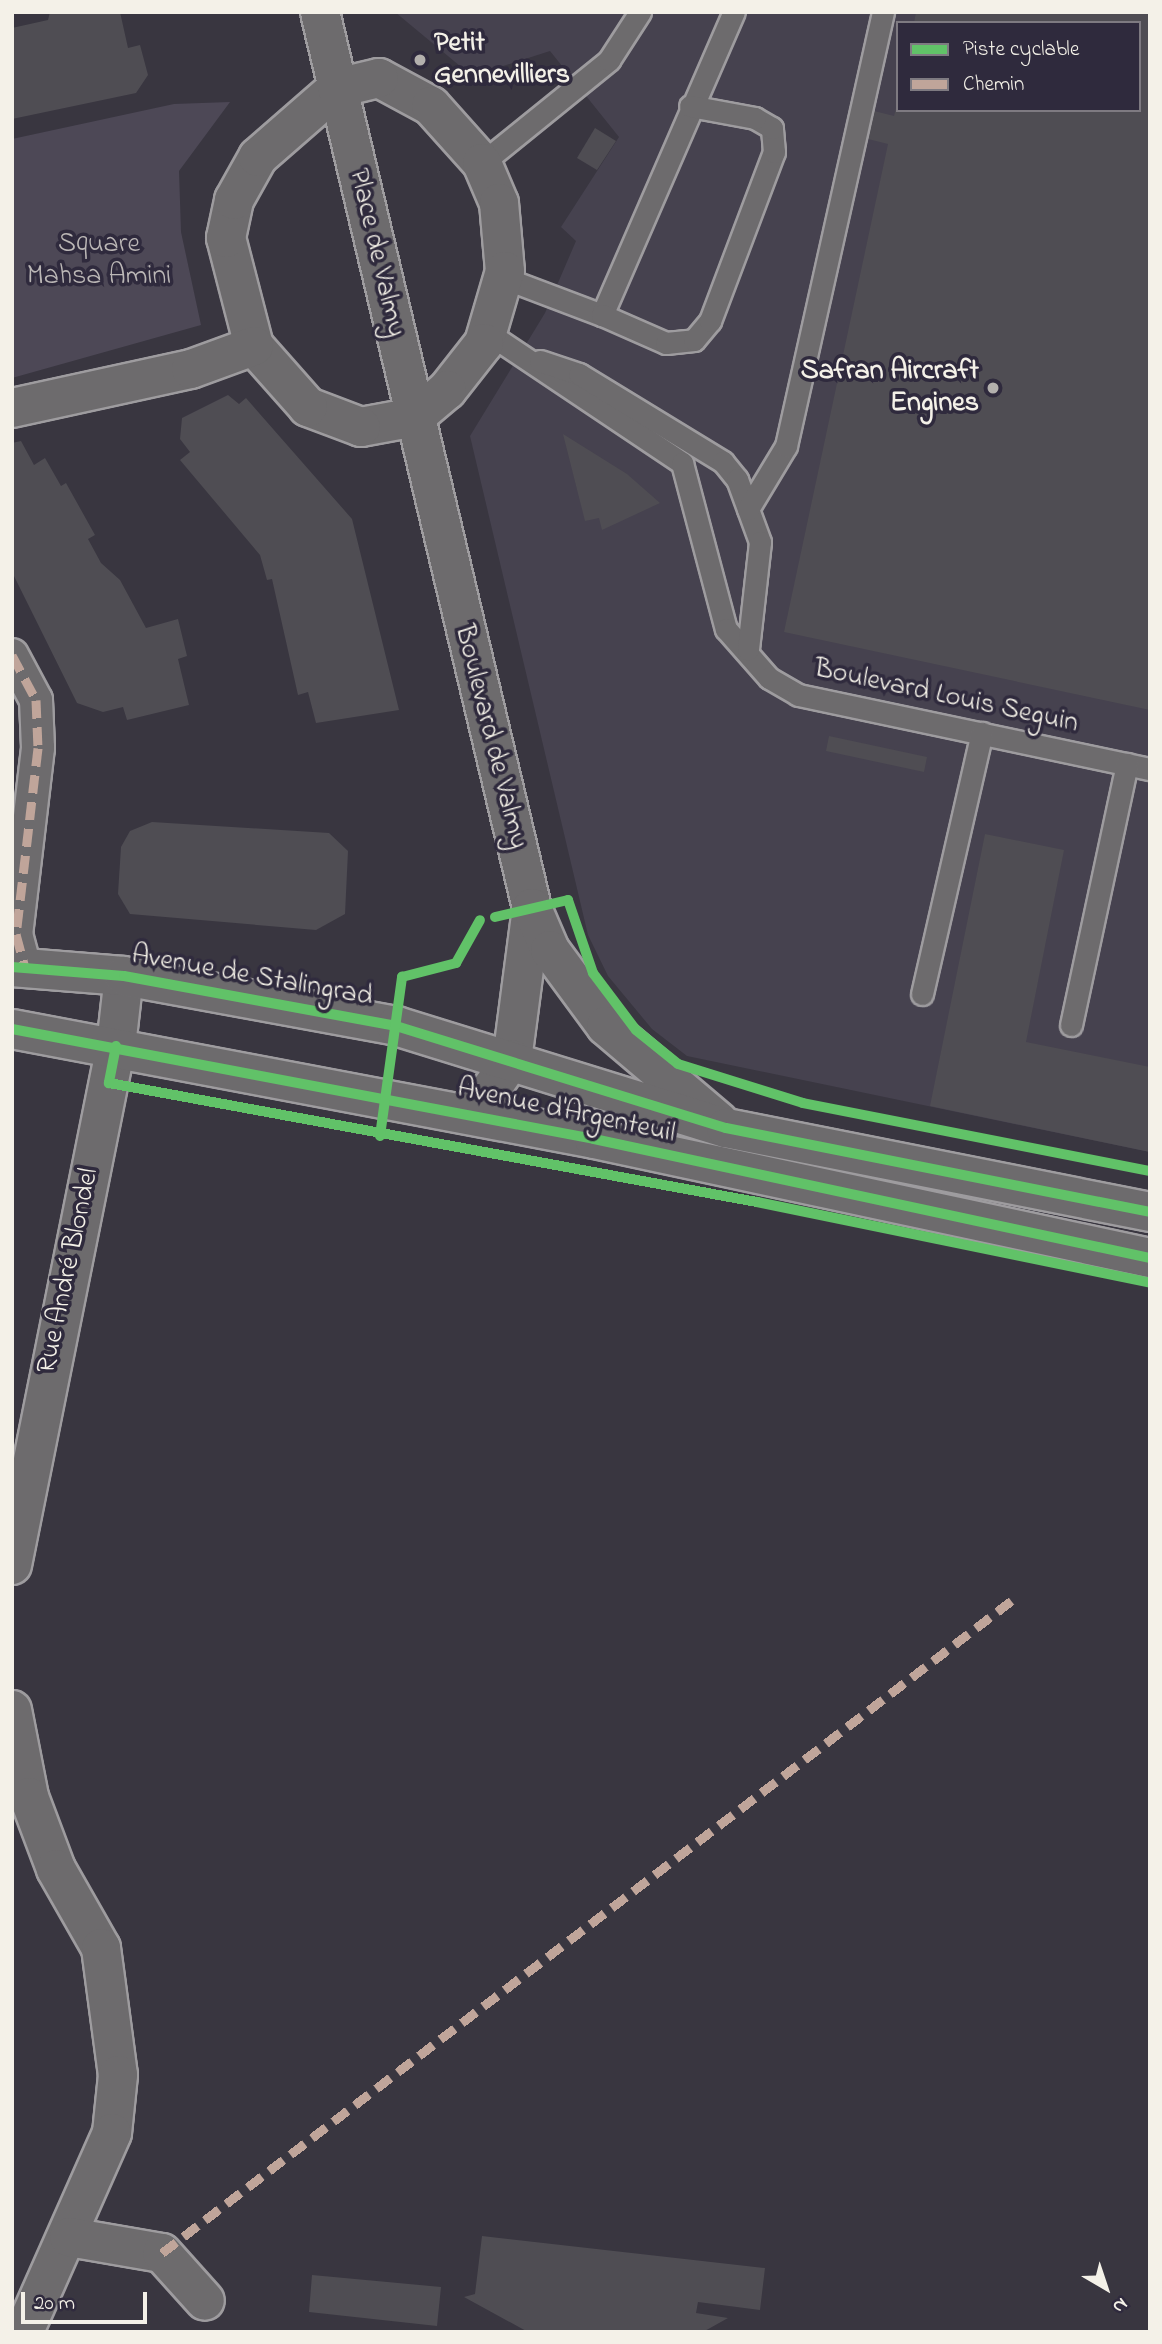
<!DOCTYPE html>
<html>
<head>
<meta charset="utf-8">
<style>
  body { margin:0 }
  #map { position:relative; width:1162px; height:2344px; overflow:hidden; background:#393640; font-family:"Indie Flower",sans-serif }
  div>[style] { position:absolute }
  .built>* { inset:0; background:#46424f }
  .green>* { inset:0; background:#4d4856 }
  .building>* { inset:0; background:#4f4d53 }
  .roads { filter:drop-shadow(2px 0 #9e9c9f) drop-shadow(-2px 0 #9e9c9f) drop-shadow(0 2px #9e9c9f) drop-shadow(0 -2px #9e9c9f) }
  .service>* { height:21px; margin:-10.5px; padding:0 10.5px; transform-origin:10.5px; border-radius:10.5px; background:#6d6b6d }
  .pedestrian>* { height:32px; margin:-16px; padding:0 16px; transform-origin:16px; border-radius:16px; background:#6d6b6d }
  .minor>* { height:38px; margin:-19px; padding:0 19px; transform-origin:19px; border-radius:19px; background:#6d6b6d }
  .secondary>* { height:38px; margin:-19px; padding:0 19px; transform-origin:19px; border-radius:19px; background:#6d6b6d }
  .quiet>* { height:9px; margin-top:-4.5px; transform-origin:0; background:repeating-linear-gradient(90deg,#c0a59a 0 18px,transparent 0 27px) }
  .cycleway>* { height:10px; margin:-5px; padding:0 5px; transform-origin:5px; border-radius:5px; background:#61c268 }
  .dots>* { width:19px; height:19px; translate:-50% -50%; box-sizing:border-box; border:4px solid #2f2a3d; border-radius:50% }
  span { translate:-50% -50%; white-space:nowrap; text-align:center; line-height:1.15; -webkit-text-stroke:7px #2f2a3d; paint-order:stroke }
  .poi-label { font-size:28px; color:#f4f1e8; font-weight:700 }
  .left { translate:0 -50%; text-align:left }
  .right { translate:-100% -50%; text-align:right }
  .park-label { font-size:28px; color:#bbb7b6 }
  .street-label { font-size:28px; color:#f4f1e8 }
  .frame { position:absolute; inset:0; border:14px solid #f4f1e8; pointer-events:none }
  .legend { position:absolute; left:896px; top:21px; width:245px; height:91px; box-sizing:border-box; background:#2f2a3d; border:2px solid #7e7a81; margin:0; padding:9px 12px; list-style:none; font-size:21px; color:#f4f1e8 }
  .legend li { display:flex; align-items:center; gap:14px; height:35px }
  .legend b { width:35px; border:2px solid #7e7a81 }
  .north { position:absolute; left:1071px; top:2253px; width:70px; height:70px; -webkit-text-stroke:5px #2f2a3d; paint-order:stroke; rotate:141deg; font-size:19px; font-weight:700; line-height:28px; text-align:center; color:#f4f1e8 }
  .north::after { content:''; display:block; margin:auto; width:24px; height:32px; background:#f4f1e8; clip-path:polygon(50% 0,100% 100%,50% 72%,0 100%) }
  .scale { position:absolute; left:21px; top:2292px; width:126px; height:32px; box-sizing:border-box; border:4px solid #f4f1e8; border-top:0; padding-left:9px; font-size:21px; line-height:24px; white-space:nowrap; color:#f4f1e8; -webkit-text-stroke:5px #2f2a3d; paint-order:stroke }
</style>
</head>
<body>
<div id="map">
  <div class="built">
    <div style="clip-path:polygon(evenodd,395px 12px,1150px 12px,1150px 1152px,687px 1056px,652px 1029px,608px 976px,588px 935px,470px 436px,545px 313px,576px 241px,561px 227px,619px 137px,550px 51px,472px 76px,395px 12px,898px 23px,1139px 23px,1139px 110px,898px 110px,898px 23px)"></div>
  </div>
  <div class="green">
    <div style="clip-path:polygon(230px 102px,179px 171px,181px 232px,201px 325px,12px 378px,12px 139px,174px 104px)"></div>
  </div>
  <div class="building">
    <div style="clip-path:polygon(50px 12px,120px 12px,128px 48px,140px 45px,148px 75px,136px 93px,12px 119px,12px 28px,48px 20px)"></div>
    <div style="clip-path:polygon(916px 12px,1150px 12px,1150px 710px,784px 632px,888px 144px,868px 139px,874px 111px,894px 116px,897px 104px,898px 110px,1139px 110px,1139px 23px,914px 23px)"></div>
    <div style="clip-path:polygon(595px 128px,616px 141px,597px 170px,577px 158px)"></div>
    <div style="clip-path:polygon(228px 395px,239px 404px,246px 398px,352px 519px,399px 710px,316px 723px,308px 692px,298px 695px,272px 579px,267px 580px,260px 555px,180px 460px,190px 452px,180px 439px,182px 418px)"></div>
    <div style="clip-path:polygon(563px 434px,627px 474px,660px 503px,602px 530px,599px 518px,585px 521px)"></div>
    <div style="clip-path:polygon(21px 441px,34px 465px,45px 458px,61px 486px,66px 483px,95px 535px,88px 539px,101px 563px,120px 580px,146px 628px,178px 619px,187px 656px,178px 659px,189px 705px,127px 720px,123px 707px,103px 712px,77px 703px,12px 572px,12px 443px)"></div>
    <div style="clip-path:polygon(829px 736px,927px 757px,924px 772px,826px 751px)"></div>
    <div style="clip-path:polygon(152px 822px,329px 833px,348px 851px,345px 914px,316px 930px,130px 914px,118px 894px,121px 847px,130px 831px)"></div>
    <div style="clip-path:polygon(985px 834px,1064px 850px,1026px 1042px,1150px 1067px,1150px 1152px,930px 1106px)"></div>
    <div style="clip-path:polygon(482px 2236px,765px 2268px,760px 2310px,698px 2302px,696px 2313px,728px 2318px,703px 2332px,528px 2332px,464px 2297px,475px 2294px)"></div>
    <div style="clip-path:polygon(312px 2275px,441px 2287px,437px 2326px,309px 2312px)"></div>
  </div>
  <div class="roads">
    <div class="service">
      <div style="left:482px;top:163px;width:164px;rotate:-39deg"></div>
      <div style="left:609px;top:60px;width:57px;rotate:-57.1deg"></div>
      <div style="left:504px;top:278px;width:105px;rotate:20.7deg"></div>
      <div style="left:602px;top:315px;width:331px;rotate:-66.5deg"></div>
      <div style="left:602px;top:315px;width:70px;rotate:23.6deg"></div>
      <div style="left:666px;top:343px;width:28px;rotate:-6deg"></div>
      <div style="left:694px;top:340px;width:25px;rotate:-50deg"></div>
      <div style="left:710px;top:321px;width:181px;rotate:-69.3deg"></div>
      <div style="left:774px;top:152px;width:24px;rotate:-95deg"></div>
      <div style="left:772px;top:128px;width:20px;rotate:-150deg"></div>
      <div style="left:755px;top:118px;width:66px;rotate:-169.5deg"></div>
      <div style="left:488px;top:333px;width:234px;rotate:33.8deg"></div>
      <div style="left:682px;top:463px;width:172px;rotate:75.2deg"></div>
      <div style="left:726px;top:629px;width:65px;rotate:48.7deg"></div>
      <div style="left:769px;top:678px;width:34px;rotate:30deg"></div>
      <div style="left:798px;top:695px;width:360px;rotate:11.9deg"></div>
      <div style="left:540px;top:361px;width:41px;rotate:18.4deg"></div>
      <div style="left:579px;top:374px;width:169px;rotate:31.4deg"></div>
      <div style="left:723px;top:462px;width:22px;rotate:51deg"></div>
      <div style="left:737px;top:479px;width:67px;rotate:69.9deg"></div>
      <div style="left:760px;top:542px;width:108px;rotate:96.4deg"></div>
      <div style="left:748px;top:509px;width:74px;rotate:-58.9deg"></div>
      <div style="left:786px;top:446px;width:445px;rotate:-77.4deg"></div>
      <div style="left:922px;top:994px;width:268px;rotate:-77.1deg"></div>
      <div style="left:1071px;top:1025px;width:267px;rotate:-77.9deg"></div>
    </div>
    <div class="pedestrian">
      <div style="left:12px;top:655px;width:51px;rotate:61.9deg"></div>
      <div style="left:36px;top:700px;width:48px;rotate:87.6deg"></div>
      <div style="left:38px;top:748px;width:187px;rotate:96.7deg"></div>
      <div style="left:16px;top:934px;width:35px;rotate:75deg"></div>
    </div>
    <div class="minor">
      <div style="left:379px;top:78px;width:59px;rotate:28.3deg"></div>
      <div style="left:431px;top:106px;width:76px;rotate:48.2deg"></div>
      <div style="left:482px;top:163px;width:43px;rotate:67deg"></div>
      <div style="left:499px;top:203px;width:68px;rotate:85deg"></div>
      <div style="left:505px;top:271px;width:75px;rotate:106.3deg"></div>
      <div style="left:484px;top:343px;width:60px;rotate:128.2deg"></div>
      <div style="left:447px;top:390px;width:42px;rotate:139.8deg"></div>
      <div style="left:415px;top:417px;width:55px;rotate:169.5deg"></div>
      <div style="left:361px;top:427px;width:57px;rotate:-159.3deg"></div>
      <div style="left:308px;top:407px;width:81px;rotate:-131.5deg"></div>
      <div style="left:254px;top:346px;width:112px;rotate:-104.5deg"></div>
      <div style="left:226px;top:238px;width:39px;rotate:-78deg"></div>
      <div style="left:234px;top:200px;width:49px;rotate:-60.8deg"></div>
      <div style="left:258px;top:157px;width:105px;rotate:-41.1deg"></div>
      <div style="left:337px;top:88px;width:43px;rotate:-13.4deg"></div>
      <div style="left:12px;top:408px;width:183px;rotate:-12.3deg"></div>
      <div style="left:191px;top:369px;width:67px;rotate:-20.1deg"></div>
      <div style="left:12px;top:1565px;width:529px;rotate:-78.67deg"></div>
      <div style="left:116px;top:1046px;width:70px;rotate:-83.5deg"></div>
      <div style="left:12px;top:1710px;width:89px;rotate:78.9deg"></div>
      <div style="left:29px;top:1797px;width:77px;rotate:69.4deg"></div>
      <div style="left:56px;top:1869px;width:91px;rotate:60.3deg"></div>
      <div style="left:101px;top:1948px;width:128px;rotate:82.4deg"></div>
      <div style="left:118px;top:2075px;width:58px;rotate:95.9deg"></div>
      <div style="left:112px;top:2133px;width:218px;rotate:113.9deg"></div>
      <div style="left:69px;top:2237px;width:94px;rotate:9.8deg"></div>
      <div style="left:162px;top:2253px;width:64px;rotate:48.1deg"></div>
    </div>
    <div class="secondary">
      <div style="left:320px;top:12px;width:921px;rotate:76.69deg"></div>
      <div style="left:532px;top:908px;width:152px;rotate:97.5deg"></div>
      <div style="left:512px;top:1059px;width:68px;rotate:124.9deg"></div>
      <div style="left:532px;top:908px;width:46px;rotate:66.8deg"></div>
      <div style="left:550px;top:950px;width:94px;rotate:53.6deg"></div>
      <div style="left:606px;top:1026px;width:148px;rotate:40.3deg"></div>
      <div style="left:12px;top:967px;width:112px;rotate:4.6deg"></div>
      <div style="left:124px;top:976px;width:277px;rotate:10.4deg"></div>
      <div style="left:396px;top:1026px;width:345px;rotate:17.2deg"></div>
      <div style="left:726px;top:1128px;width:432px;rotate:11.2deg"></div>
      <div style="left:12px;top:1029px;width:592px;rotate:10.7deg"></div>
      <div style="left:594px;top:1139px;width:569px;rotate:12.08deg"></div>
    </div>
  </div>
  <div class="quiet">
    <div style="left:12px;top:655px;width:51px;rotate:61.9deg"></div>
    <div style="left:36px;top:700px;width:48px;rotate:87.6deg"></div>
    <div style="left:38px;top:748px;width:187px;rotate:96.7deg"></div>
    <div style="left:16px;top:934px;width:35px;rotate:75deg"></div>
    <div style="left:162px;top:2253px;width:1080px;rotate:-37.52deg"></div>
  </div>
  <div class="cycleway">
    <div style="left:495px;top:917px;width:75px;rotate:-13.1deg"></div>
    <div style="left:568px;top:900px;width:77px;rotate:71.1deg"></div>
    <div style="left:593px;top:973px;width:71px;rotate:53deg"></div>
    <div style="left:636px;top:1030px;width:54px;rotate:39deg"></div>
    <div style="left:678px;top:1064px;width:131px;rotate:17.3deg"></div>
    <div style="left:803px;top:1103px;width:354px;rotate:11.1deg"></div>
    <div style="left:12px;top:967px;width:112px;rotate:4.6deg"></div>
    <div style="left:124px;top:976px;width:277px;rotate:10.4deg"></div>
    <div style="left:396px;top:1026px;width:345px;rotate:17.2deg"></div>
    <div style="left:726px;top:1128px;width:432px;rotate:11.2deg"></div>
    <div style="left:12px;top:1029px;width:592px;rotate:10.7deg"></div>
    <div style="left:594px;top:1139px;width:569px;rotate:12.08deg"></div>
    <div style="left:116px;top:1046px;width:38px;rotate:101deg"></div>
    <div style="left:109px;top:1083px;width:659px;rotate:10.41deg"></div>
    <div style="left:757px;top:1202px;width:401px;rotate:11.6deg"></div>
    <div style="left:380px;top:1136px;width:161px;rotate:-82.1deg"></div>
    <div style="left:402px;top:977px;width:56px;rotate:-14.5deg"></div>
    <div style="left:456px;top:963px;width:49px;rotate:-60.8deg"></div>
  </div>
  <div class="dots">
    <div style="left:420px;top:60px;background:#b3b0ad"></div>
    <div style="left:993px;top:388px;background:#b3b0ad"></div>
  </div>
  <div class="poi-label">
    <span class="left" style="left:434px;top:60px">Petit<br>Gennevilliers</span>
    <span class="right" style="left:979px;top:388px">Safran Aircraft<br>Engines</span>
  </div>
  <div class="park-label">
    <span style="left:99px;top:261px">Square<br>Mahsa Amini</span>
  </div>
  <div class="street-label">
    <span style="left:376px;top:253px;rotate:77deg">Place de Valmy</span>
    <span style="left:946px;top:697px;rotate:12deg">Boulevard Louis Seguin</span>
    <span style="left:490px;top:737px;rotate:76deg">Boulevard de Valmy</span>
    <span style="left:252px;top:977px;rotate:10deg">Avenue de Stalingrad</span>
    <span style="left:566px;top:1112px;rotate:12deg">Avenue d'Argenteuil</span>
    <span style="left:69px;top:1271px;rotate:-78deg">Rue André Blondel</span>
  </div>
  <div class="frame"></div>
  <ul class="legend">
  <li><b style="height:9px;background:#61c268"></b>Piste cyclable</li>
  <li><b style="height:9px;background:#c0a59a"></b>Chemin</li>
  </ul>
  <div class="north">N</div>
  <div class="scale">20 m</div>
</div>
</body>
</html>
